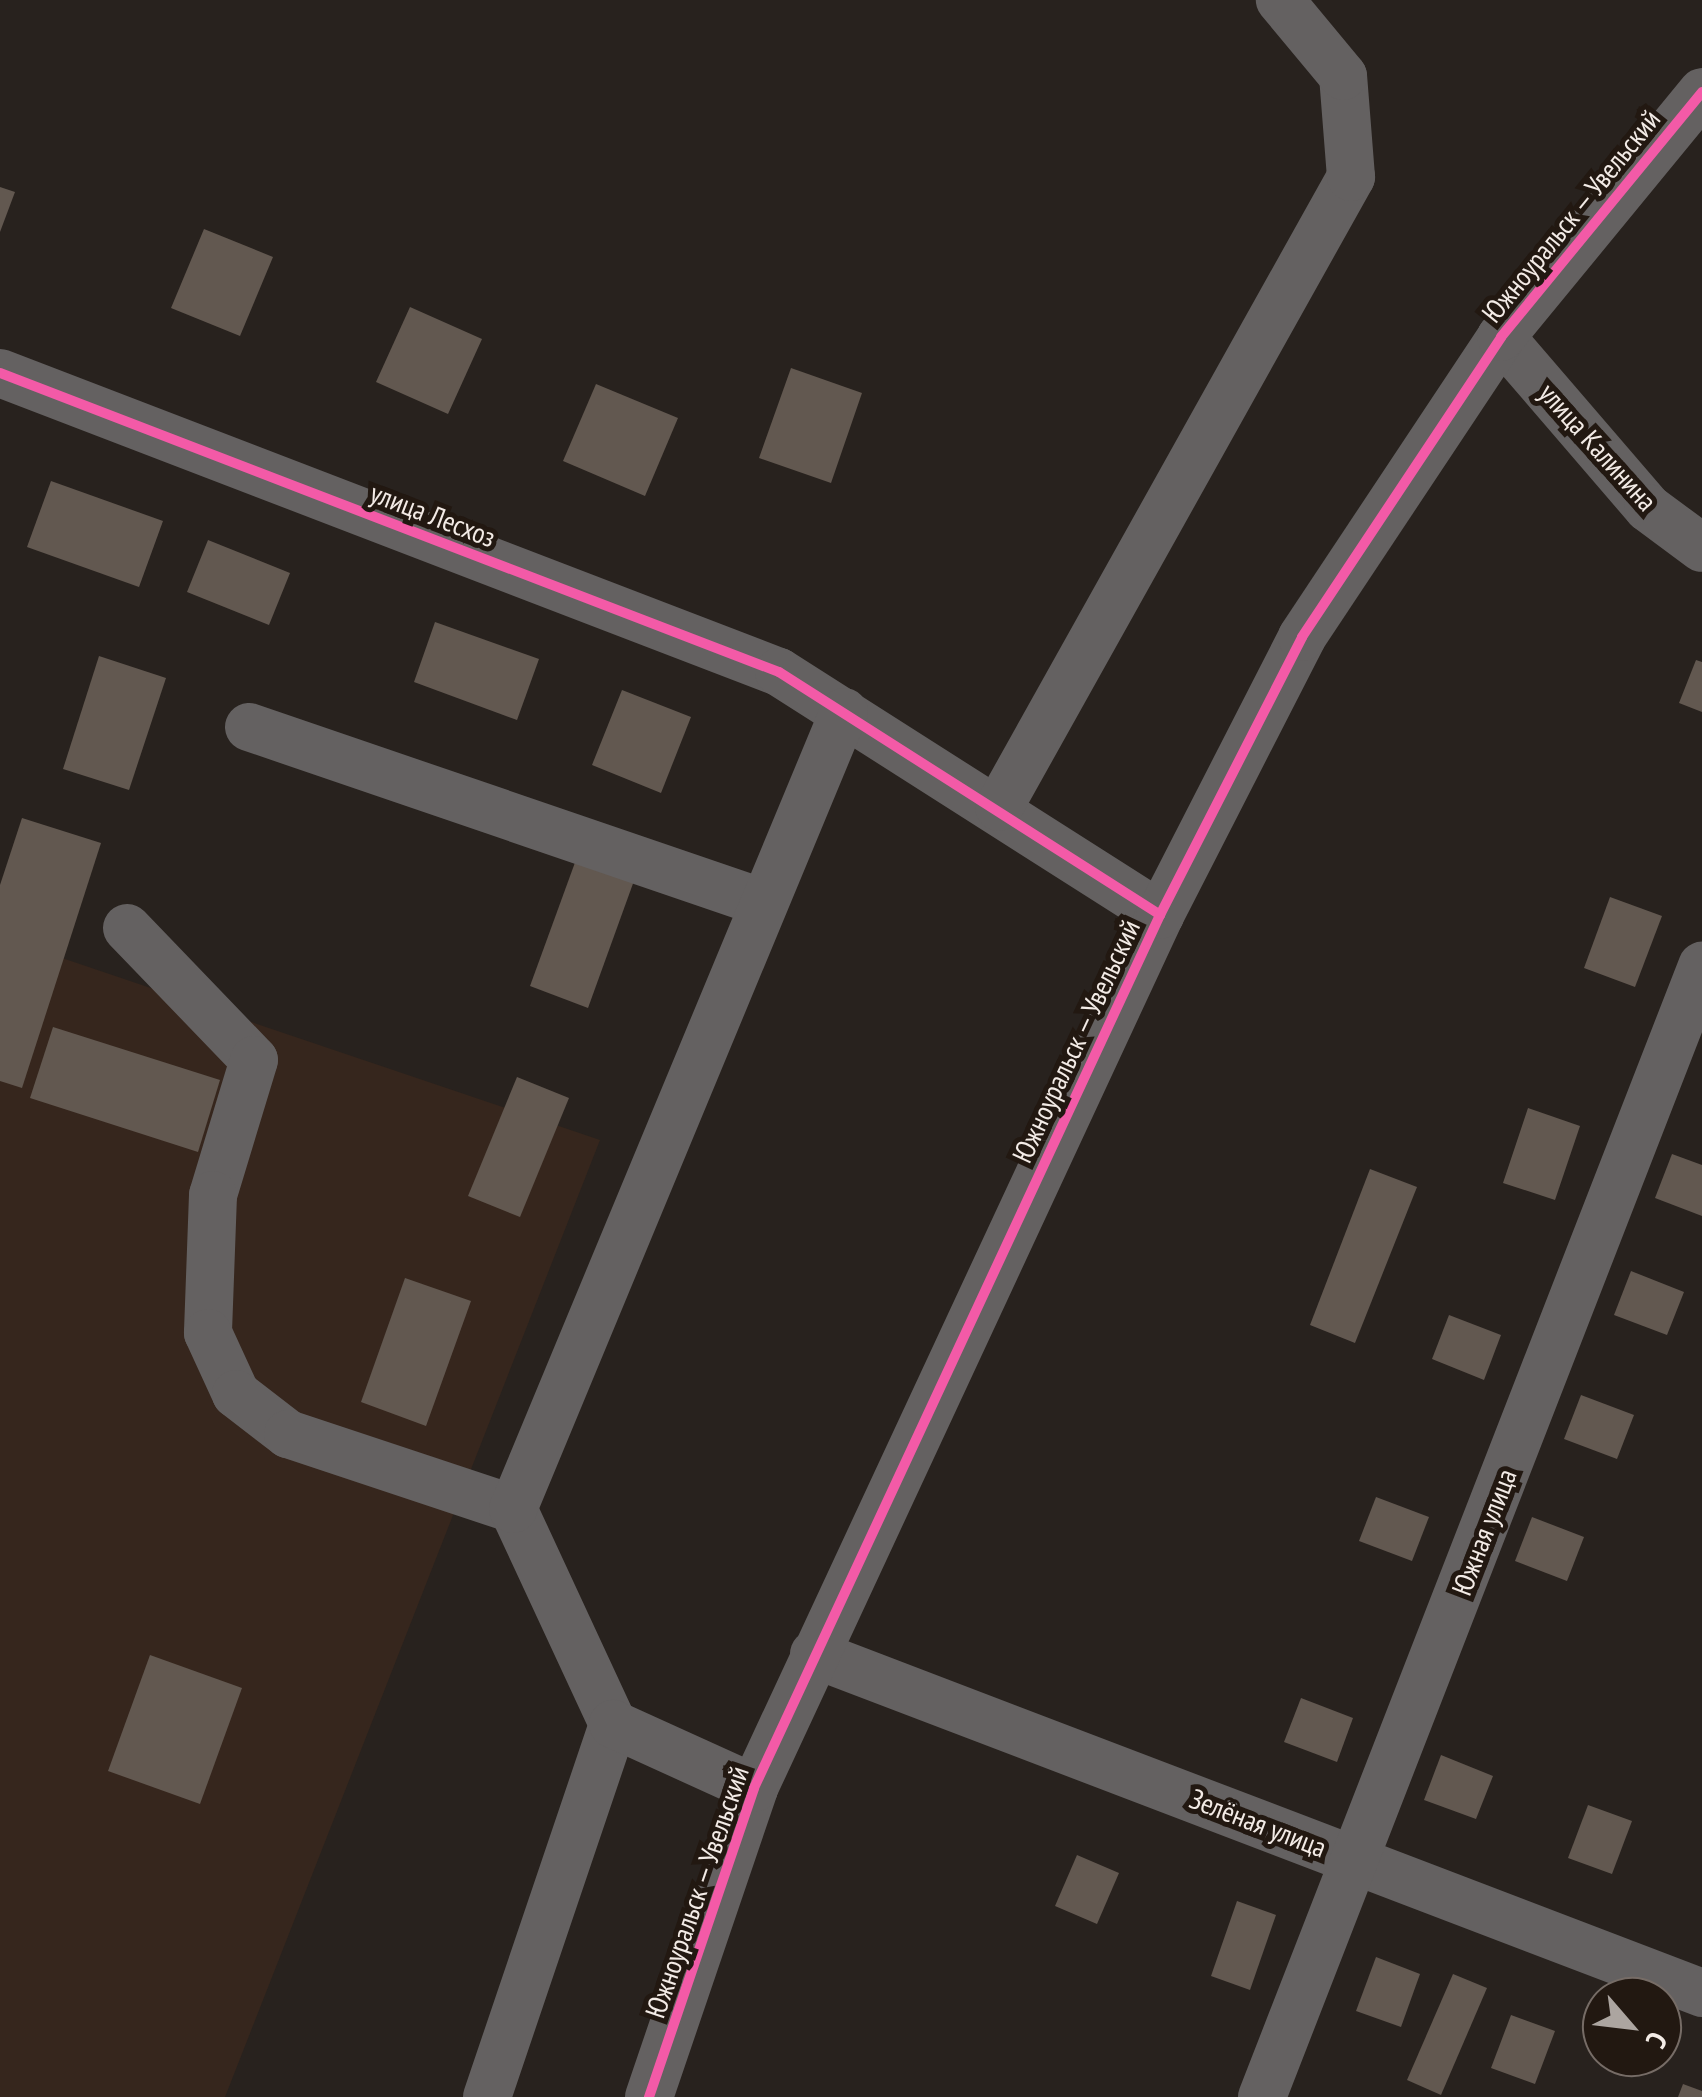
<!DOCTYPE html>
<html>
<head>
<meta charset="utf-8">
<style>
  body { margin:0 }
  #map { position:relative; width:1702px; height:2097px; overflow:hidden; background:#28221e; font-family:"PT Sans Narrow",sans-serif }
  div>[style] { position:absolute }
  .built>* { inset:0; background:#36261d }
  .building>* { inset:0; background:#625850 }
  .minor>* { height:48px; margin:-24px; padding:0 24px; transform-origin:24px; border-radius:24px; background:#646161 }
  .cycleway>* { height:10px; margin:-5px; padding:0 5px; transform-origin:5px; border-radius:5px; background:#f35aa7 }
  span { translate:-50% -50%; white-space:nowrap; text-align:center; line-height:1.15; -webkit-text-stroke:10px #221811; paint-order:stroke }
  .street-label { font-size:28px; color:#f3ebe6 }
  .north { position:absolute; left:1582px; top:1977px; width:100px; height:100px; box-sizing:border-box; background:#221811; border:2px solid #766c66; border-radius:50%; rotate:118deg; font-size:28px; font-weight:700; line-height:40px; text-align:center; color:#f3ebe6 }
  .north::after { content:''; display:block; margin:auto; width:35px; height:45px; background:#aca5a0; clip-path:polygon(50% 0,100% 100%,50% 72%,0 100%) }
</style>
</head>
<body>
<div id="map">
  <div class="built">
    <div style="clip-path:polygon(0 937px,600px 1140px,225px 2097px,0 2097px)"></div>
  </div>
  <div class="building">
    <div style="clip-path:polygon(0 187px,15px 192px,0 232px)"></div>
    <div style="clip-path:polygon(204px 229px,273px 257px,240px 336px,171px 308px)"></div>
    <div style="clip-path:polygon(410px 307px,482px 339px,448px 414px,376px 382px)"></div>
    <div style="clip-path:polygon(791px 368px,862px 393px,831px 483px,759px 458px)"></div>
    <div style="clip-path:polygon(596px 384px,678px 418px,645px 496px,563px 461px)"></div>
    <div style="clip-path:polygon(51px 481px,163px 521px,139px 587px,27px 547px)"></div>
    <div style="clip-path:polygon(208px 540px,290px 573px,269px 625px,187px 592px)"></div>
    <div style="clip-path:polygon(435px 622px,539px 659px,517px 720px,414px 682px)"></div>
    <div style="clip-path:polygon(99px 656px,166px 678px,129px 790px,63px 769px)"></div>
    <div style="clip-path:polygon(1696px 660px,1702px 662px,1702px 712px,1679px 703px)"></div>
    <div style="clip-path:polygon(622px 690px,691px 717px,661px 793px,592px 765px)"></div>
    <div style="clip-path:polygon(22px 818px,101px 843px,22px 1088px,0 1081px,0 885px)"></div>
    <div style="clip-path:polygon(577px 857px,635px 878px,588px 1008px,530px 986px)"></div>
    <div style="clip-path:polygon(1610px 897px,1662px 916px,1635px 987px,1584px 968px)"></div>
    <div style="clip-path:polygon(53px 1027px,220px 1080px,198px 1152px,30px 1098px)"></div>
    <div style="clip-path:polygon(517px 1077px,569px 1098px,520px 1217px,468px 1196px)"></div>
    <div style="clip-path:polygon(1528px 1108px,1580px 1126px,1555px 1200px,1503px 1183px)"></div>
    <div style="clip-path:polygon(1672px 1154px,1702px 1165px,1702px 1216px,1655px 1198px)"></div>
    <div style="clip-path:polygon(1370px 1169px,1417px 1187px,1355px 1343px,1310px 1325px)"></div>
    <div style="clip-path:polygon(1631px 1271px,1684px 1292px,1667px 1335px,1614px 1315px)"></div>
    <div style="clip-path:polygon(405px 1278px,471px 1301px,426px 1426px,361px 1402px)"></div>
    <div style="clip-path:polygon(1449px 1315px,1501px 1335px,1484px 1380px,1432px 1359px)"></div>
    <div style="clip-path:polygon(1581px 1395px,1634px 1415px,1617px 1459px,1564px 1439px)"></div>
    <div style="clip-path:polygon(1376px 1497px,1429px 1517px,1412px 1561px,1359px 1541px)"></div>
    <div style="clip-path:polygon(1532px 1517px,1584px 1537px,1567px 1581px,1515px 1561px)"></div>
    <div style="clip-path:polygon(150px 1655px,242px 1688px,200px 1804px,108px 1771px)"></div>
    <div style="clip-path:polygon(1301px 1698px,1353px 1718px,1337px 1762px,1284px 1742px)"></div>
    <div style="clip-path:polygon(1441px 1755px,1493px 1776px,1476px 1819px,1424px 1800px)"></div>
    <div style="clip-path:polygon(1588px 1805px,1632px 1821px,1612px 1874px,1568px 1858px)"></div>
    <div style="clip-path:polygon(1077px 1855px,1119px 1873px,1097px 1924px,1055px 1906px)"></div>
    <div style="clip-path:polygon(1237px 1901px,1276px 1915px,1250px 1990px,1211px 1976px)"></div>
    <div style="clip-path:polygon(1376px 1957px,1420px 1974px,1401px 2027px,1356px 2011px)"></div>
    <div style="clip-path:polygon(1453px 1974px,1487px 1988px,1441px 2095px,1407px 2080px)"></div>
    <div style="clip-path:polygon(1511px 2015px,1555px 2031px,1535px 2084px,1491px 2068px)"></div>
    <div style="clip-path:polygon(1683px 2084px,1702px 2091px,1702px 2097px,1678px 2097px)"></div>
  </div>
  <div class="minor">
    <div style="left:1501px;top:337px;width:225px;rotate:49.3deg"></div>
    <div style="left:1648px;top:508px;width:67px;rotate:36.5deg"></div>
    <div style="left:0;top:373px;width:834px;rotate:21deg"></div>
    <div style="left:779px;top:672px;width:452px;rotate:32.5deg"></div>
    <div style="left:249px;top:727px;width:544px;rotate:18.87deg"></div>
    <div style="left:999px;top:807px;width:722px;rotate:-60.81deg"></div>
    <div style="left:1351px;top:177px;width:101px;rotate:-94.5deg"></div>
    <div style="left:1343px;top:76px;width:99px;rotate:-129.7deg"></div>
    <div style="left:127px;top:928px;width:183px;rotate:46.1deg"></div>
    <div style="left:254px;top:1060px;width:141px;rotate:106.9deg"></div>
    <div style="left:213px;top:1195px;width:138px;rotate:92.1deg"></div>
    <div style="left:208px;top:1333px;width:67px;rotate:65.3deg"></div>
    <div style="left:236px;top:1394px;width:66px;rotate:37.6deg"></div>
    <div style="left:288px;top:1434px;width:237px;rotate:18.4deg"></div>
    <div style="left:814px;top:1654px;width:951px;rotate:20.89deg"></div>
    <div style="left:613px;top:1724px;width:237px;rotate:-114.9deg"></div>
    <div style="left:513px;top:1509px;width:863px;rotate:-67.45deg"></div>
    <div style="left:487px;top:2097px;width:394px;rotate:-71.3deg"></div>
    <div style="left:613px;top:1724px;width:155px;rotate:24.4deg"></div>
    <div style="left:649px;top:2097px;width:326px;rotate:-71.2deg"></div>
    <div style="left:754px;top:1788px;width:963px;rotate:-65.06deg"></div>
    <div style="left:1160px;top:915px;width:312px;rotate:-62.9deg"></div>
    <div style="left:1302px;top:637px;width:360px;rotate:-56.4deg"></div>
    <div style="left:1501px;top:337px;width:317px;rotate:-50.6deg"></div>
    <div style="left:1262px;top:2097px;width:1214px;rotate:-68.74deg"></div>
  </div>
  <div class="cycleway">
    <div style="left:0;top:373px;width:834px;rotate:21deg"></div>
    <div style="left:779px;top:672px;width:452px;rotate:32.5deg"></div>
    <div style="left:649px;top:2097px;width:326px;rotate:-71.2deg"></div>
    <div style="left:754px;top:1788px;width:963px;rotate:-65.06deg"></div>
    <div style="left:1160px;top:915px;width:312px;rotate:-62.9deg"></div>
    <div style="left:1302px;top:637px;width:360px;rotate:-56.4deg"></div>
    <div style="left:1501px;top:337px;width:317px;rotate:-50.6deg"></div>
  </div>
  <div class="street-label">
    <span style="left:1571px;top:216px;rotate:-51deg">Южноуральск — Увельский</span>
    <span style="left:1598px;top:447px;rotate:48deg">улица Калинина</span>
    <span style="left:433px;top:515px;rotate:21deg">улица Лесхоз</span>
    <span style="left:1076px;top:1041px;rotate:-65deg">Южноуральск — Увельский</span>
    <span style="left:1484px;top:1532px;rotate:-69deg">Южная улица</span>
    <span style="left:1258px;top:1823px;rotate:21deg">Зелёная улица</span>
    <span style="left:697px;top:1892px;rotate:-71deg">Южноуральск — Увельский</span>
  </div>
  <div class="north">С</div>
</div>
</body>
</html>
